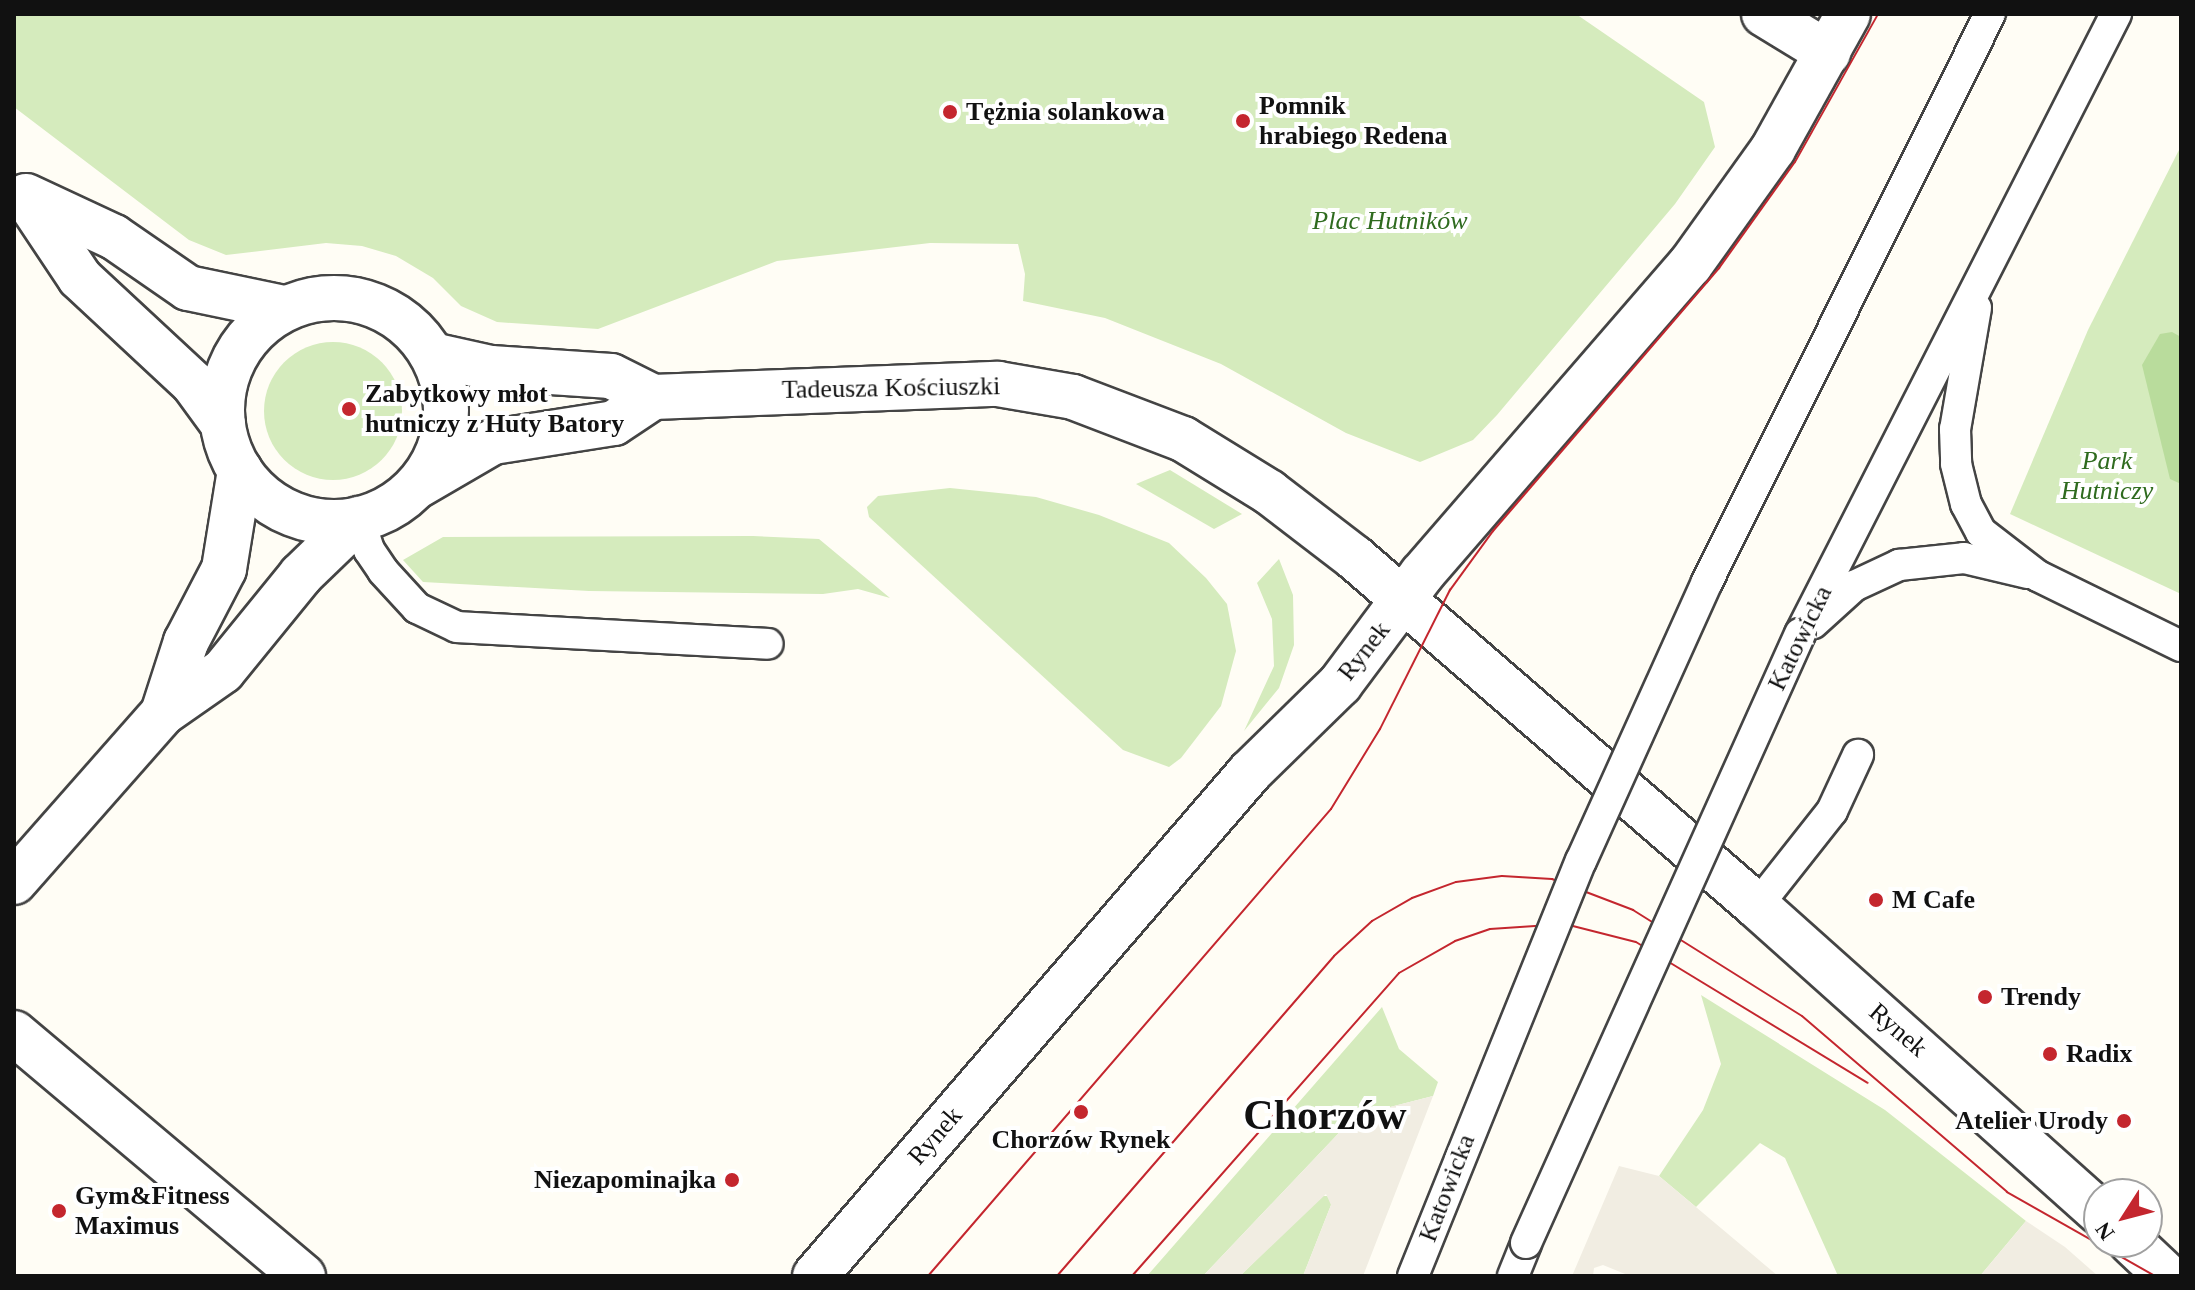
<!DOCTYPE html>
<html>
<head>
<meta charset="utf-8">
<style>
  body { margin:0 }
  #map { position:relative; width:2195px; height:1290px; overflow:hidden; background:#fffdf5; font-family:Georgia,serif }
  div>[style] { position:absolute }
  .green>* { inset:0; background:#d5ebbd }
  .round { border-radius:50% }
  .forest>* { inset:0; background:#b9dc9c }
  .plaza>* { inset:0; background:#f1ede2 }
  .roads { filter:drop-shadow(2px 0 #444) drop-shadow(-2px 0 #444) drop-shadow(0 2px #444) drop-shadow(0 -2px #444) }
  .service>* { height:30px; margin:-15px; padding:0 15px; transform-origin:15px; border-radius:15px; background:#fff }
  .minor>* { height:44px; margin:-22px; padding:0 22px; transform-origin:22px; border-radius:22px; background:#fff }
  .minor>.ring { margin:-22px; padding:0; box-sizing:content-box; background:none; border:44px solid #fff; border-radius:50% }
  .tram>* { height:2px; margin:-1px; padding:0 1px; transform-origin:1px; border-radius:1px; background:#c4262e }
  .bridges { filter:drop-shadow(2px 0 #444) drop-shadow(-2px 0 #444) drop-shadow(0 2px #444) drop-shadow(0 -2px #444) }
  .service-bridge>* { height:30px; margin:-15px; padding:0 15px; transform-origin:15px; border-radius:15px; background:#fff }
  .dots>* { width:22px; height:22px; translate:-50% -50%; box-sizing:border-box; border:4px solid #fff; border-radius:50% }
  span { translate:-50% -50%; white-space:nowrap; text-align:center; line-height:1.15; -webkit-text-stroke:8px #fff; paint-order:stroke }
  .poi-label { font-size:26px; color:#111; font-weight:700 }
  .left { translate:0 -50%; text-align:left }
  .right { translate:-100% -50%; text-align:right }
  .park-label { font-size:26px; color:#2f6b1f; font-style:italic }
  .street-label { font-size:26px; color:#111 }
  .town-label { font-size:42px; color:#111; font-weight:700 }
  .frame { position:absolute; inset:0; border:16px solid #111; pointer-events:none }
  .north { position:absolute; left:2083px; top:1178px; width:80px; height:80px; box-sizing:border-box; background:#fff; border:2px solid #a0a0a0; border-radius:50%; rotate:234deg; font-size:22px; font-weight:700; line-height:32px; text-align:center; color:#111 }
  .north::after { content:''; display:block; margin:auto; width:28px; height:36px; background:#c4262e; clip-path:polygon(50% 0,100% 100%,50% 72%,0 100%) }
</style>
</head>
<body>
<div id="map">
  <div class="green">
    <div style="clip-path:polygon(14px 14px,1576px 14px,1704px 102px,1715px 147px,1675px 204px,1497px 415px,1473px 440px,1420px 462px,1346px 433px,1221px 364px,1105px 318px,1023px 301px,1025px 274px,1018px 244px,930px 243px,777px 261px,598px 329px,497px 322px,461px 306px,433px 278px,396px 256px,362px 246px,326px 243px,226px 255px,189px 240px,14px 107px)"></div>
    <div style="clip-path:polygon(2181px 146px,2181px 594px,2010px 514px,2088px 330px)"></div>
    <div class="round" style="left:264px;top:342px;width:138px;height:138px"></div>
    <div style="clip-path:polygon(1170px 470px,1242px 514px,1214px 529px,1136px 484px)"></div>
    <div style="clip-path:polygon(950px 488px,1036px 497px,1099px 515px,1169px 543px,1206px 578px,1227px 604px,1236px 651px,1221px 706px,1181px 758px,1169px 767px,1123px 750px,869px 517px,867px 507px,878px 496px)"></div>
    <div style="clip-path:polygon(753px 536px,819px 539px,890px 598px,858px 589px,823px 594px,589px 591px,423px 582px,403px 560px,443px 537px)"></div>
    <div style="clip-path:polygon(1279px 559px,1293px 595px,1294px 645px,1279px 688px,1244px 731px,1274px 666px,1272px 619px,1257px 583px)"></div>
    <div style="clip-path:polygon(1701px 995px,1885px 1110px,2026px 1221px,1980px 1276px,1838px 1276px,1785px 1158px,1760px 1143px,1696px 1207px,1659px 1176px,1703px 1110px,1721px 1064px)"></div>
    <div style="clip-path:polygon(1382px 1007px,1399px 1049px,1438px 1082px,1433px 1096px,1355px 1116px,1203px 1276px,1147px 1276px)"></div>
    <div style="clip-path:polygon(1321px 1196px,1331px 1196px,1331px 1205px,1303px 1276px,1240px 1276px)"></div>
  </div>
  <div class="forest">
    <div style="clip-path:polygon(2172px 332px,2181px 337px,2181px 484px,2170px 479px,2142px 365px,2160px 334px)"></div>
  </div>
  <div class="plaza">
    <div style="clip-path:polygon(1433px 1096px,1363px 1276px,1303px 1276px,1331px 1205px,1326px 1194px,1240px 1276px,1203px 1276px,1355px 1116px)"></div>
    <div style="clip-path:polygon(1619px 1166px,1659px 1176px,1778px 1276px,1630px 1276px,1603px 1265px,1594px 1268px,1593px 1276px,1572px 1276px)"></div>
    <div style="clip-path:polygon(2026px 1221px,2065px 1247px,2098px 1276px,1980px 1276px)"></div>
  </div>
  <div class="roads">
    <div class="service">
      <div style="left:1976px;top:308px;width:123px;rotate:99.8deg"></div>
      <div style="left:1955px;top:429px;width:35px;rotate:88deg"></div>
      <div style="left:1956px;top:464px;width:41px;rotate:76deg"></div>
      <div style="left:1966px;top:504px;width:32px;rotate:62deg"></div>
      <div style="left:1981px;top:532px;width:72px;rotate:37.7deg"></div>
      <div style="left:2038px;top:576px;width:159px;rotate:26.1deg"></div>
      <div style="left:359px;top:519px;width:33px;rotate:72deg"></div>
      <div style="left:369px;top:550px;width:25px;rotate:56deg"></div>
      <div style="left:383px;top:571px;width:50px;rotate:47.4deg"></div>
      <div style="left:417px;top:608px;width:44px;rotate:25.4deg"></div>
      <div style="left:457px;top:627px;width:311px;rotate:3.1deg"></div>
      <div style="left:1813px;top:623px;width:55px;rotate:-42.1deg"></div>
      <div style="left:1854px;top:586px;width:50px;rotate:-25deg"></div>
      <div style="left:1899px;top:565px;width:65px;rotate:-6.1deg"></div>
      <div style="left:1964px;top:558px;width:66px;rotate:13.2deg"></div>
      <div style="left:1800px;top:634px;width:696px;rotate:-62.99deg"></div>
      <div style="left:1757px;top:906px;width:121px;rotate:-51.7deg"></div>
      <div style="left:1832px;top:811px;width:62px;rotate:-65.1deg"></div>
      <div style="left:1513px;top:1276px;width:35px;rotate:-68deg"></div>
    </div>
    <div class="minor">
      <div style="left:1764px;top:14px;width:75px;rotate:31.4deg"></div>
      <div style="left:26px;top:196px;width:97px;rotate:25deg"></div>
      <div style="left:114px;top:237px;width:90px;rotate:34.6deg"></div>
      <div style="left:188px;top:288px;width:98px;rotate:11.8deg"></div>
      <div style="left:26px;top:197px;width:97px;rotate:56.3deg"></div>
      <div style="left:80px;top:278px;width:154px;rotate:42.9deg"></div>
      <div style="left:193px;top:383px;width:51px;rotate:53.8deg"></div>
      <div class="ring" style="left:222px;top:298px;width:180px;height:180px"></div>
      <div style="left:432px;top:355px;width:60px;rotate:12.4deg"></div>
      <div style="left:491px;top:368px;width:120px;rotate:3.8deg"></div>
      <div style="left:611px;top:376px;width:47px;rotate:26.6deg"></div>
      <div style="left:653px;top:397px;width:345px;rotate:-2.2deg"></div>
      <div style="left:998px;top:384px;width:76px;rotate:9.8deg"></div>
      <div style="left:1073px;top:397px;width:118px;rotate:20.9deg"></div>
      <div style="left:1183px;top:439px;width:101px;rotate:31.6deg"></div>
      <div style="left:1269px;top:492px;width:108px;rotate:37.5deg"></div>
      <div style="left:1355px;top:558px;width:532px;rotate:40.88deg"></div>
      <div style="left:1757px;top:906px;width:459px;rotate:41.8deg"></div>
      <div style="left:419px;top:485px;width:86px;rotate:-30.2deg"></div>
      <div style="left:493px;top:442px;width:122px;rotate:-8.9deg"></div>
      <div style="left:614px;top:423px;width:47px;rotate:-33.7deg"></div>
      <div style="left:163px;top:713px;width:75px;rotate:-72.1deg"></div>
      <div style="left:186px;top:642px;width:82px;rotate:-62.5deg"></div>
      <div style="left:224px;top:569px;width:100px;rotate:-80.8deg"></div>
      <div style="left:14px;top:882px;width:225px;rotate:-48.6deg"></div>
      <div style="left:163px;top:713px;width:73px;rotate:-35deg"></div>
      <div style="left:223px;top:671px;width:124px;rotate:-50.9deg"></div>
      <div style="left:301px;top:575px;width:81px;rotate:-44deg"></div>
      <div style="left:14px;top:1033px;width:378px;rotate:40.1deg"></div>
      <div style="left:2131px;top:1242px;width:50px;rotate:43.4deg"></div>
      <div style="left:815px;top:1276px;width:666px;rotate:-49.2deg"></div>
      <div style="left:1250px;top:772px;width:126px;rotate:-44.4deg"></div>
      <div style="left:1340px;top:684px;width:137px;rotate:-53.3deg"></div>
      <div style="left:1422px;top:574px;width:409px;rotate:-49.1deg"></div>
      <div style="left:1690px;top:265px;width:143px;rotate:-54.4deg"></div>
      <div style="left:1773px;top:149px;width:154px;rotate:-60.9deg"></div>
    </div>
  </div>
  <div class="tram">
    <div style="left:928px;top:1276px;width:617px;rotate:-49.21deg"></div>
    <div style="left:1331px;top:809px;width:94px;rotate:-58.5deg"></div>
    <div style="left:1380px;top:729px;width:156px;rotate:-63.3deg"></div>
    <div style="left:1450px;top:590px;width:73px;rotate:-53.9deg"></div>
    <div style="left:1493px;top:531px;width:347px;rotate:-49.3deg"></div>
    <div style="left:1719px;top:268px;width:130px;rotate:-54.4deg"></div>
    <div style="left:1795px;top:162px;width:170px;rotate:-60.7deg"></div>
    <div style="left:1057px;top:1276px;width:423px;rotate:-49.1deg"></div>
    <div style="left:1334px;top:956px;width:52px;rotate:-42.6deg"></div>
    <div style="left:1372px;top:921px;width:46px;rotate:-29.9deg"></div>
    <div style="left:1412px;top:898px;width:47px;rotate:-20deg"></div>
    <div style="left:1456px;top:882px;width:46px;rotate:-7.4deg"></div>
    <div style="left:1502px;top:876px;width:50px;rotate:3.4deg"></div>
    <div style="left:1552px;top:879px;width:87px;rotate:20.9deg"></div>
    <div style="left:1633px;top:910px;width:199px;rotate:32.1deg"></div>
    <div style="left:1802px;top:1016px;width:270px;rotate:40.6deg"></div>
    <div style="left:2007px;top:1192px;width:170px;rotate:29.6deg"></div>
    <div style="left:1132px;top:1276px;width:404px;rotate:-48.6deg"></div>
    <div style="left:1399px;top:973px;width:64px;rotate:-29.7deg"></div>
    <div style="left:1455px;top:941px;width:37px;rotate:-19deg"></div>
    <div style="left:1490px;top:929px;width:75px;rotate:-3.8deg"></div>
    <div style="left:1565px;top:924px;width:73px;rotate:14.2deg"></div>
    <div style="left:1636px;top:942px;width:271px;rotate:31.3deg"></div>
  </div>
  <div class="bridges">
    <div class="service-bridge">
      <div style="left:1526px;top:1243px;width:668px;rotate:-65.78deg"></div>
      <div style="left:1413px;top:1276px;width:448px;rotate:-68deg"></div>
      <div style="left:1581px;top:861px;width:306px;rotate:-65.7deg"></div>
      <div style="left:1707px;top:582px;width:635px;rotate:-63.52deg"></div>
    </div>
  </div>
  <div class="dots">
    <div style="left:950px;top:112px;background:#c4262e"></div>
    <div style="left:1243px;top:121px;background:#c4262e"></div>
    <div style="left:349px;top:409px;background:#c4262e"></div>
    <div style="left:1876px;top:900px;background:#c4262e"></div>
    <div style="left:1985px;top:997px;background:#c4262e"></div>
    <div style="left:2050px;top:1054px;background:#c4262e"></div>
    <div style="left:1081px;top:1112px;background:#c4262e"></div>
    <div style="left:2124px;top:1121px;background:#c4262e"></div>
    <div style="left:732px;top:1180px;background:#c4262e"></div>
    <div style="left:59px;top:1211px;background:#c4262e"></div>
  </div>
  <div class="poi-label">
    <span class="left" style="left:1259px;top:121px">Pomnik<br>hrabiego Redena</span>
    <span class="left" style="left:966px;top:112px">Tężnia solankowa</span>
    <span class="left" style="left:365px;top:409px">Zabytkowy młot<br>hutniczy z Huty Batory</span>
    <span class="left" style="left:1892px;top:900px">M Cafe</span>
    <span class="left" style="left:2001px;top:997px">Trendy</span>
    <span class="left" style="left:2066px;top:1054px">Radix</span>
    <span class="right" style="left:2108px;top:1121px">Atelier Urody</span>
    <span style="left:1081px;top:1140px">Chorzów Rynek</span>
    <span class="right" style="left:716px;top:1180px">Niezapominajka</span>
    <span class="left" style="left:75px;top:1211px">Gym&amp;Fitness<br>Maximus</span>
  </div>
  <div class="park-label">
    <span style="left:1390px;top:221px">Plac Hutników</span>
    <span style="left:2107px;top:476px">Park<br>Hutniczy</span>
  </div>
  <div class="street-label">
    <span style="left:891px;top:388px;rotate:-1deg">Tadeusza Kościuszki</span>
    <span style="left:1800px;top:638px;rotate:-64deg">Katowicka</span>
    <span style="left:1364px;top:651px;rotate:-52deg">Rynek</span>
    <span style="left:1898px;top:1030px;rotate:41deg">Rynek</span>
    <span style="left:935px;top:1136px;rotate:-49deg">Rynek</span>
    <span style="left:1447px;top:1188px;rotate:-69deg">Katowicka</span>
  </div>
  <div class="town-label">
    <span style="left:1325px;top:1115px">Chorzów</span>
  </div>
  <div class="frame"></div>
  <div class="north">N</div>
</div>
</body>
</html>
